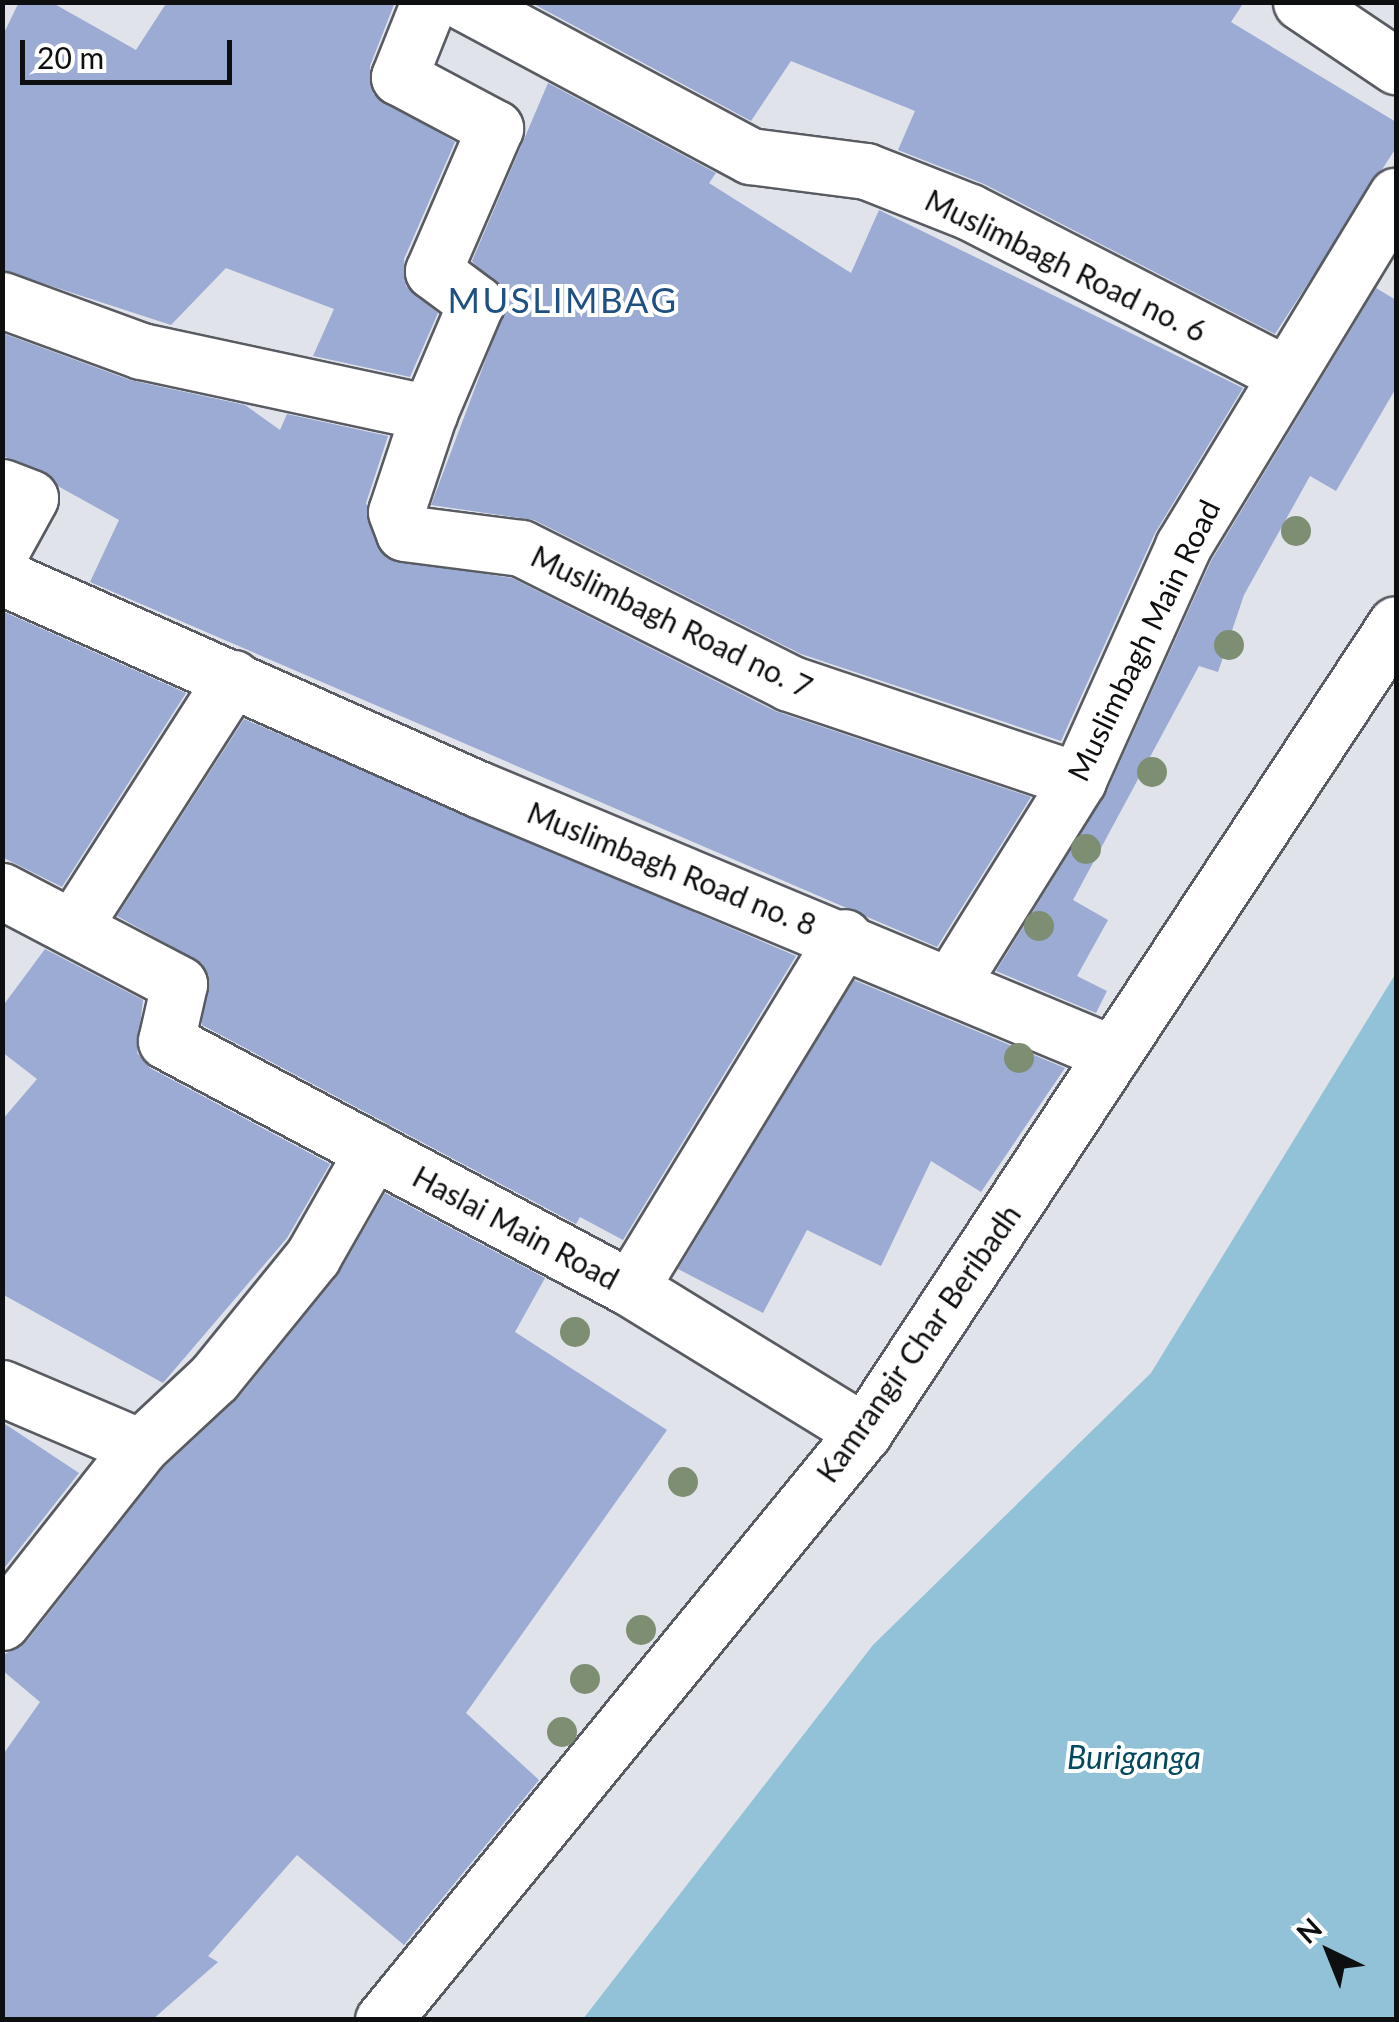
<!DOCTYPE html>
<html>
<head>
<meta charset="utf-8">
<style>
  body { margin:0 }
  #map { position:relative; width:1399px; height:2022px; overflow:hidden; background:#e0e3ea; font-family:Lato,sans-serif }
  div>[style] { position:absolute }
  .water>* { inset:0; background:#91c2d7 }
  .building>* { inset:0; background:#9babd3 }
  .roads { filter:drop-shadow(2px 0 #585b61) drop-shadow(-2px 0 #585b61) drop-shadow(0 2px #585b61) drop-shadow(0 -2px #585b61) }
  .minor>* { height:55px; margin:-27.5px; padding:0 27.5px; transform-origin:27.5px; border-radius:27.5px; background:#fff }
  .trees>* { width:30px; height:30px; margin:-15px; border-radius:50%; background:#7d8e72 }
  span { translate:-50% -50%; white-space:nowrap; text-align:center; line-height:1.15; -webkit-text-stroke:8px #fff; paint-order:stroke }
  .street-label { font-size:30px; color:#0e0f11 }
  .water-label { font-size:32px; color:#02495f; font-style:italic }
  .quarter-label { font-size:35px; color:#1e5083; letter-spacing:2.5px }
  .frame { position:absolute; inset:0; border:5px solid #0e0f11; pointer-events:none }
  .north { position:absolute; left:1279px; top:1902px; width:100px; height:100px; -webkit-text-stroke:8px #fff; paint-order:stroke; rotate:317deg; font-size:28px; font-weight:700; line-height:40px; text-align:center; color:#0e0f11 }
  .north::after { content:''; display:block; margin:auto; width:35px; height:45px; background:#0e0f11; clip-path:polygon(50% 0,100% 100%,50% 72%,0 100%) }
  .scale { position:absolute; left:20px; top:40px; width:212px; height:45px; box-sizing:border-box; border:5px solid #0e0f11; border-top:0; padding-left:12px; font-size:30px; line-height:35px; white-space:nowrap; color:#0e0f11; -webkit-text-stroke:8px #fff; paint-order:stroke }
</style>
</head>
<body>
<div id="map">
  <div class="water">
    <div style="clip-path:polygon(1396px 973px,1396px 2019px,583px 2019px,873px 1645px,1151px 1373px)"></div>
  </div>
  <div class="building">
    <div style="clip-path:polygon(19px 2px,51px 2px,136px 50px,167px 2px,395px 2px,370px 66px,373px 94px,455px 142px,404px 259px,406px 286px,438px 313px,410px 377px,313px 356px,334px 309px,226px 268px,171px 325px,2px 270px,2px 37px)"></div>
    <div style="clip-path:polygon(530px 2px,1244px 2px,1231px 22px,1396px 122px,1396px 148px,1275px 334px,984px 184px,898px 150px,915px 111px,791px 61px,751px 121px)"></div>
    <div style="clip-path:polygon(548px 83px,716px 173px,709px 183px,851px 273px,879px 210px,1243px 388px,1155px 533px,1061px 741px,801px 654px,534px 520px,431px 505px,507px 303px,472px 261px)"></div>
    <div style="clip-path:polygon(1376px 288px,1396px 300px,1396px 388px,1336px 491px,1310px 476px,1244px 595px,1218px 672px,1199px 666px,1073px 900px,1108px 920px,1077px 976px,1107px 991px,1096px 1013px,996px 971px,1106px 793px,1211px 561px)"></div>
    <div style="clip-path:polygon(2px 333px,130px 380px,245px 405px,280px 430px,287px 414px,388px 436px,366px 503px,386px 558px,512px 578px,775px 711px,1031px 797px,937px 947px,90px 582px,119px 520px,2px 455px)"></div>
    <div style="clip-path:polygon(2px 611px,186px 693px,62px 887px,2px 857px)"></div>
    <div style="clip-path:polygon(244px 719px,796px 956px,623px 1240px,580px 1217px,576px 1224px,202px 1025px,203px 964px,117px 916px)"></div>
    <div style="clip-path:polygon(45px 949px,143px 1000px,137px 1053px,150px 1068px,330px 1164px,287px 1238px,163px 1383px,2px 1294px,2px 1120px,37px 1079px,2px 1052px,2px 1007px)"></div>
    <div style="clip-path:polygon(854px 980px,1065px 1068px,981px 1192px,931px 1161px,881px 1266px,807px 1230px,763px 1313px,678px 1269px)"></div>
    <div style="clip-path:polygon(385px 1193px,545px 1278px,515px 1332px,667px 1430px,466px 1713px,539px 1780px,404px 1945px,297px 1855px,208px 1956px,218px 1962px,152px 2020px,2px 2020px,2px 1756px,40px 1702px,2px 1670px,2px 1656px,27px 1641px,163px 1468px,238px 1398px,337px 1276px)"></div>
    <div style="clip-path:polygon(2px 1422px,79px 1473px,2px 1571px)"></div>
  </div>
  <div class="roads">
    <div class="minor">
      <div style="left:429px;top:2px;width:81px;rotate:111.8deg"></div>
      <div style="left:399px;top:77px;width:109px;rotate:28deg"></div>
      <div style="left:495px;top:128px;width:156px;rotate:113.4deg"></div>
      <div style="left:433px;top:271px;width:54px;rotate:36.7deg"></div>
      <div style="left:476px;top:303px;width:120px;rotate:113.1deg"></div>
      <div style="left:463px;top:2px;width:326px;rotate:28.2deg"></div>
      <div style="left:750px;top:156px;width:117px;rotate:7.4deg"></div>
      <div style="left:866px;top:171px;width:112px;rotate:21.5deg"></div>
      <div style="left:970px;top:212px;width:352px;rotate:27.2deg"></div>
      <div style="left:1301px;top:2px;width:115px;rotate:34deg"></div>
      <div style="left:2px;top:300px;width:148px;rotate:20.1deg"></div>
      <div style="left:141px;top:351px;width:295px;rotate:12.1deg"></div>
      <div style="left:429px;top:413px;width:104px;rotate:108.4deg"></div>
      <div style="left:396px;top:512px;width:22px;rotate:69deg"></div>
      <div style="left:404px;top:533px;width:118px;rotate:7.3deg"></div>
      <div style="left:521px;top:548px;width:300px;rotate:26.7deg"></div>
      <div style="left:789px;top:683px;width:305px;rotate:18.6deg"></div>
      <div style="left:2px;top:487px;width:30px;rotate:21deg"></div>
      <div style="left:30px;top:498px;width:58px;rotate:118.8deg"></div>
      <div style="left:2px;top:577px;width:521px;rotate:24.01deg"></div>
      <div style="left:478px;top:789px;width:688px;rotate:22.65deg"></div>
      <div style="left:2px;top:891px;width:200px;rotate:27.7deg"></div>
      <div style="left:179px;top:984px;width:58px;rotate:102.8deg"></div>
      <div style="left:166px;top:1041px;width:526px;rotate:28.03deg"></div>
      <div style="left:630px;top:1288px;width:275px;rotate:31.6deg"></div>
      <div style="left:73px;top:927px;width:296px;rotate:-57.3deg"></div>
      <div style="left:952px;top:982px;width:238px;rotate:-58deg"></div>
      <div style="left:1078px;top:780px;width:256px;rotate:-65.8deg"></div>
      <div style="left:1183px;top:546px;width:410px;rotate:-58.7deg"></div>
      <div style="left:630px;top:1288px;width:411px;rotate:-58.6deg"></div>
      <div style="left:2px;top:1388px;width:150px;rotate:23.1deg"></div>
      <div style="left:2px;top:1622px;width:223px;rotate:-51.7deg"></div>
      <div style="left:140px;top:1447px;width:101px;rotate:-43deg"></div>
      <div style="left:214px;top:1378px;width:157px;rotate:-50.9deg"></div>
      <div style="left:313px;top:1256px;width:121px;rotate:-60.3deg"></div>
      <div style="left:383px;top:2020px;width:760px;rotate:-50.72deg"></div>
      <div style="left:864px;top:1432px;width:967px;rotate:-56.64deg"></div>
    </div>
  </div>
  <div class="trees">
    <div style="left:1296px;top:531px"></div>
    <div style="left:1229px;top:645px"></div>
    <div style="left:1152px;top:772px"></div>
    <div style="left:1086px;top:849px"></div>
    <div style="left:1039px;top:926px"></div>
    <div style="left:1019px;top:1058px"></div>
    <div style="left:575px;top:1332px"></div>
    <div style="left:683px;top:1482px"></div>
    <div style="left:641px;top:1630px"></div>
    <div style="left:585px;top:1679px"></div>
    <div style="left:562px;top:1732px"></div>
  </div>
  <div class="street-label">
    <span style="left:1066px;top:265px;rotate:26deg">Muslimbagh Road no. 6</span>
    <span style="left:672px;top:621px;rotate:26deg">Muslimbagh Road no. 7</span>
    <span style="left:1143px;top:640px;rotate:-64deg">Muslimbagh Main Road</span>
    <span style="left:672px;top:868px;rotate:22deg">Muslimbagh Road no. 8</span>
    <span style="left:516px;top:1227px;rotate:28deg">Haslai Main Road</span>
    <span style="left:918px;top:1343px;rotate:-55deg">Kamrangir Char Beribadh</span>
  </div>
  <div class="water-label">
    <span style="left:1134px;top:1757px">Buriganga</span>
  </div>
  <div class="quarter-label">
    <span style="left:563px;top:299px">MUSLIMBAG</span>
  </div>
  <div class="frame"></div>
  <div class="north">N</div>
  <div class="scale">20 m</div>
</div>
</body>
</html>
